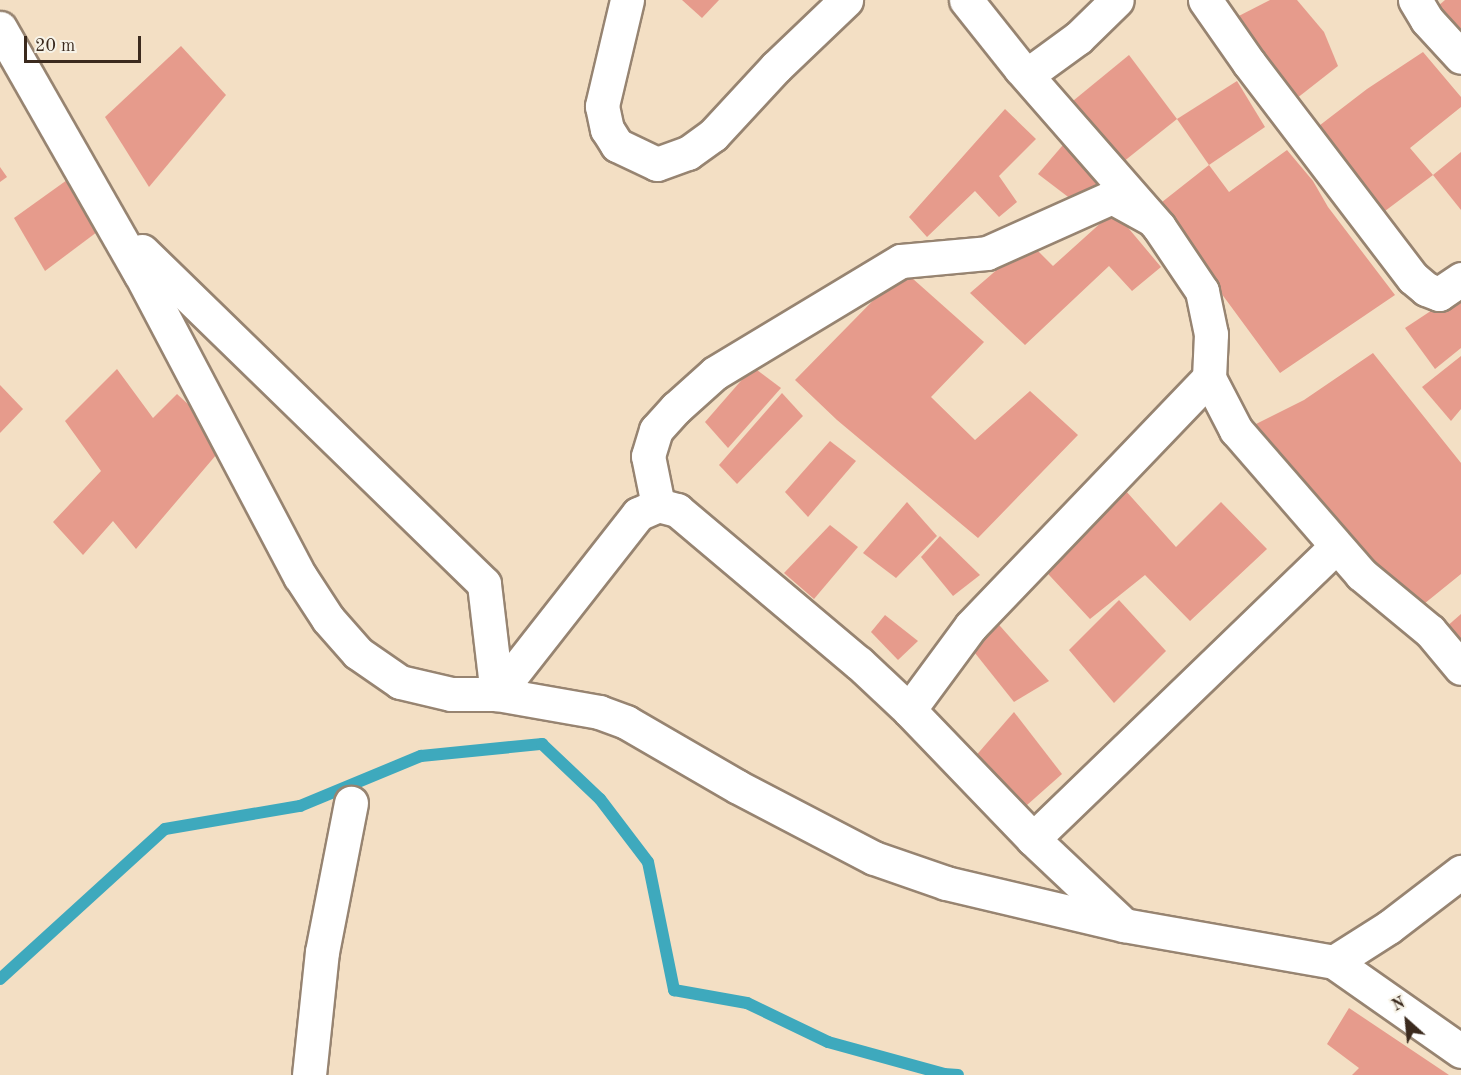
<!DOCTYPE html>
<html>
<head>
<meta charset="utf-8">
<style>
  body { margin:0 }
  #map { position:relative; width:1461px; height:1075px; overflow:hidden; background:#f3dfc4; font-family:"Old Standard TT",serif }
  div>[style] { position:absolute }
  .stream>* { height:12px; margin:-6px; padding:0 6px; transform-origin:6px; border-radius:6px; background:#3ea9bd }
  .building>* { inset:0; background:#e69b8c }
  .roads { filter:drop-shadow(2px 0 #978471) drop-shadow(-2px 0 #978471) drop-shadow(0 2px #978471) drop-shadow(0 -2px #978471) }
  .minor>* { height:33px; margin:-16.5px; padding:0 16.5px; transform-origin:16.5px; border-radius:16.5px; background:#fff }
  span { translate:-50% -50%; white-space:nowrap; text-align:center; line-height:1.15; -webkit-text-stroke:6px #f7f3e8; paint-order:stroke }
  .north { position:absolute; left:1377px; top:991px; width:60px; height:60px; -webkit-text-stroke:4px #f7f3e8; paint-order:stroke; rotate:333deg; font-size:16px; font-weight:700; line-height:24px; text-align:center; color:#3b2a1e }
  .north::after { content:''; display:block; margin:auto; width:21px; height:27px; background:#3b2a1e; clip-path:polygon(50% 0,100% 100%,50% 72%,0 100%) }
  .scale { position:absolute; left:24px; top:36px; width:117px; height:27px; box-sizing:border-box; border:3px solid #3b2a1e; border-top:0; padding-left:8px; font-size:18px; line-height:21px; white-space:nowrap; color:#3b2a1e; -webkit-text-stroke:4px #f7f3e8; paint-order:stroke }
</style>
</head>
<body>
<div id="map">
  <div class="stream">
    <div style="left:0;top:979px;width:223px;rotate:-42.3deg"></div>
    <div style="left:165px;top:829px;width:137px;rotate:-9.7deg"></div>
    <div style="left:300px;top:806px;width:131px;rotate:-22.5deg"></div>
    <div style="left:421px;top:756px;width:122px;rotate:-5.7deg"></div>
    <div style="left:542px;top:744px;width:80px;rotate:43.5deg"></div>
    <div style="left:600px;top:799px;width:79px;rotate:52.7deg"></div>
    <div style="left:648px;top:862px;width:131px;rotate:78.5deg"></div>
    <div style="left:674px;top:990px;width:74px;rotate:10.1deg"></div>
    <div style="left:747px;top:1003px;width:90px;rotate:25.7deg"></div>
    <div style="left:828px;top:1042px;width:120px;rotate:15.4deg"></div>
    <div style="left:944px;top:1074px;width:14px;rotate:4deg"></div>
  </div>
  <div class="building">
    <div style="clip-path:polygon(682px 0,719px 0,702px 18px)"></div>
    <div style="clip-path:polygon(1270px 0,1297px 0,1324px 32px,1338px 66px,1287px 106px,1229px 21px)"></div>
    <div style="clip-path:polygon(1445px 0,1461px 0,1461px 44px,1431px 12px)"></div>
    <div style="clip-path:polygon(181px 46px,226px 95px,149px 187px,105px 117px)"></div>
    <div style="clip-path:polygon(1423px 52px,1461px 97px,1461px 107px,1410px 148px,1433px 175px,1377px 217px,1311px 132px,1367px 89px)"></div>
    <div style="clip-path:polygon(1129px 55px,1177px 119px,1118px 166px,1068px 105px)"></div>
    <div style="clip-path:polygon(1237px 81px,1265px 127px,1209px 165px,1177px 119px)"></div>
    <div style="clip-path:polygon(1005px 109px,1036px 139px,999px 176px,1017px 202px,999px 217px,975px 191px,927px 237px,909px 217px)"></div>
    <div style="clip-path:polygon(1069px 138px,1101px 181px,1080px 206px,1038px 174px)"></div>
    <div style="clip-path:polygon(1287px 150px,1313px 181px,1328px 207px,1395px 295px,1280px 373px,1157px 206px,1209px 165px,1229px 192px)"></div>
    <div style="clip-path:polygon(1461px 152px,1461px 210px,1433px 175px)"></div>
    <div style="clip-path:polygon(0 167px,7px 177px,0 182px)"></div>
    <div style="clip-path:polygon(74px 175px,105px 226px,45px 271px,14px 218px)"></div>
    <div style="clip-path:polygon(1114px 211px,1161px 267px,1132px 291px,1109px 266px,1025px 345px,970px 293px,1029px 242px,1053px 266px)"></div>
    <div style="clip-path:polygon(903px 270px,984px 342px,931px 397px,975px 440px,1030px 391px,1078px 435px,978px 538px,837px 420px,795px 380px)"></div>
    <div style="clip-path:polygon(1461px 291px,1461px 348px,1435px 369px,1405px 328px)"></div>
    <div style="clip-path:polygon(1373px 353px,1461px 463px,1461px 574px,1414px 612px,1244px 430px,1304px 400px)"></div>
    <div style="clip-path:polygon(1461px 356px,1461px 409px,1451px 421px,1422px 387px)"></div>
    <div style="clip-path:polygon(753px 367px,781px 388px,728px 448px,705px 422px)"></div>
    <div style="clip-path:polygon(117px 369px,153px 418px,177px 394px,228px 441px,136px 549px,113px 521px,83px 555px,53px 522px,101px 471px,65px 421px)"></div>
    <div style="clip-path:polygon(0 385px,23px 409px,0 433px)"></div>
    <div style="clip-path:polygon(782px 393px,803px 416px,737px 484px,719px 465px)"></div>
    <div style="clip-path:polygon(830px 441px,856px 461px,808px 517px,785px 492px)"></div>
    <div style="clip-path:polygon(1117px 481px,1176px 547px,1221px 502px,1267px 549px,1190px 621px,1145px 575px,1090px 619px,1037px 562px)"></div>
    <div style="clip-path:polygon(907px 502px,937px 536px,896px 578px,863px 553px)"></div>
    <div style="clip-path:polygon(830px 525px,858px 547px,814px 599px,784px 573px)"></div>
    <div style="clip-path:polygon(940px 536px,980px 575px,953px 596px,921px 557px)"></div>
    <div style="clip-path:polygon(1119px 600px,1166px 651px,1114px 703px,1069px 650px)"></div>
    <div style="clip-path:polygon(1461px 614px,1461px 665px,1437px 635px)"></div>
    <div style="clip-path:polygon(885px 615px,918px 641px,898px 660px,871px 632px)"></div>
    <div style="clip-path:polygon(993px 618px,1049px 681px,1014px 702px,967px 643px)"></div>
    <div style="clip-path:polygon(1014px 712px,1062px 774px,1018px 813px,973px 759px)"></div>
    <div style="clip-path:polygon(1349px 1008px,1449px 1075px,1352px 1075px,1359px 1068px,1327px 1044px)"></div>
  </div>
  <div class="roads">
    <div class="minor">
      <div style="left:627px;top:0;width:109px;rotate:103.3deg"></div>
      <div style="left:602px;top:106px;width:24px;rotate:78deg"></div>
      <div style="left:607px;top:129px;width:19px;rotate:58deg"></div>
      <div style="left:617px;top:145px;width:44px;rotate:25.4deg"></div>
      <div style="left:657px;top:164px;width:33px;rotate:-20deg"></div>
      <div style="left:688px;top:153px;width:31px;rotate:-36deg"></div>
      <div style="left:713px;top:135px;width:93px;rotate:-47.2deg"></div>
      <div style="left:776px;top:67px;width:97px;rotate:-43.7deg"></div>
      <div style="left:966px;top:0;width:87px;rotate:51.5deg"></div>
      <div style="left:1020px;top:68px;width:211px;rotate:48.8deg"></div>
      <div style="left:1159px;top:227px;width:77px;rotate:56.1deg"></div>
      <div style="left:1202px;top:291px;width:44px;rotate:78.2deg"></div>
      <div style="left:1211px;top:334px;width:44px;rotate:92.6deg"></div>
      <div style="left:1209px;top:378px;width:59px;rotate:62.6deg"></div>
      <div style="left:1236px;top:430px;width:191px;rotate:49deg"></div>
      <div style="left:1361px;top:574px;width:89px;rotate:39.6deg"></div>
      <div style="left:1430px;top:631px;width:48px;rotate:50deg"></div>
      <div style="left:1205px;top:0;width:77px;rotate:55.1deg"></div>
      <div style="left:1249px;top:63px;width:270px;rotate:52.7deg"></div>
      <div style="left:1413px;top:278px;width:17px;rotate:40deg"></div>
      <div style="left:1426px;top:289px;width:14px;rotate:21deg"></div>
      <div style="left:1439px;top:294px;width:27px;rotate:-34deg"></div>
      <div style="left:1415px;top:0;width:23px;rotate:59deg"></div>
      <div style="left:1427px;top:20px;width:50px;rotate:47.4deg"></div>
      <div style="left:0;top:28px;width:282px;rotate:60.3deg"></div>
      <div style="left:140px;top:273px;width:343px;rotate:62.2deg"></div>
      <div style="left:300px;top:576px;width:51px;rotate:56.9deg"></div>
      <div style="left:328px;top:619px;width:45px;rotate:48.6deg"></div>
      <div style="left:358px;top:653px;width:51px;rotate:34.6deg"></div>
      <div style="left:400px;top:682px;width:52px;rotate:13.2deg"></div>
      <div style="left:451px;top:694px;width:46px"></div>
      <div style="left:497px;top:694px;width:104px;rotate:10deg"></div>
      <div style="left:599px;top:712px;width:29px;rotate:20deg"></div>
      <div style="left:626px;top:722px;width:129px;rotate:30.1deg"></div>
      <div style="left:738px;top:787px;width:153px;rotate:27.6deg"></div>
      <div style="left:874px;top:858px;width:76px;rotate:19.1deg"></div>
      <div style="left:946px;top:883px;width:183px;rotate:13.3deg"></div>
      <div style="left:1124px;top:925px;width:213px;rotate:10deg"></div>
      <div style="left:1334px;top:962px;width:155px;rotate:35deg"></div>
      <div style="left:1027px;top:75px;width:63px;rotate:-36deg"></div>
      <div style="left:1078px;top:38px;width:54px;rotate:-44.3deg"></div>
      <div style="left:142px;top:251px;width:477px;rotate:44.2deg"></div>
      <div style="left:484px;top:584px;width:111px;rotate:83.3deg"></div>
      <div style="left:658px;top:505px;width:20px;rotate:15deg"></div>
      <div style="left:677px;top:510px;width:238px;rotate:40.1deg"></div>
      <div style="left:859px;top:663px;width:69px;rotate:43.2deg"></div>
      <div style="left:909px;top:710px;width:179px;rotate:46.1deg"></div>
      <div style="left:1033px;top:839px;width:124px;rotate:43.4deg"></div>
      <div style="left:497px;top:694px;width:229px;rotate:-51.9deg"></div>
      <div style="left:638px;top:514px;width:22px;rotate:-24deg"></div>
      <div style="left:658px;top:505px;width:50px;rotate:-101.5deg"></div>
      <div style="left:648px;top:456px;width:27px;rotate:-73deg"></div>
      <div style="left:656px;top:430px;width:30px;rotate:-48deg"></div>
      <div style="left:676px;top:408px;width:52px;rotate:-41.9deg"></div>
      <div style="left:715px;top:373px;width:217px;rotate:-31.1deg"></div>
      <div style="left:901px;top:261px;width:86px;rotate:-5.3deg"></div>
      <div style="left:987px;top:253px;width:137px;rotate:-24.1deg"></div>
      <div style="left:1112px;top:197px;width:43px;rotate:28.9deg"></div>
      <div style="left:909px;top:710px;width:104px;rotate:-53.6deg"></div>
      <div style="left:971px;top:626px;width:344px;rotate:-46.2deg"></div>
      <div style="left:1033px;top:839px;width:421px;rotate:-44deg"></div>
      <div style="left:1334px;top:962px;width:65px;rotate:-32.5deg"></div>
      <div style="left:1389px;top:927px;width:91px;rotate:-37.4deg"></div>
      <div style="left:309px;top:1075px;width:124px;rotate:-84deg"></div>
      <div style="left:322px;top:952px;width:152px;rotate:-79deg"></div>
    </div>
  </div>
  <div class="north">N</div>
  <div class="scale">20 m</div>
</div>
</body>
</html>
